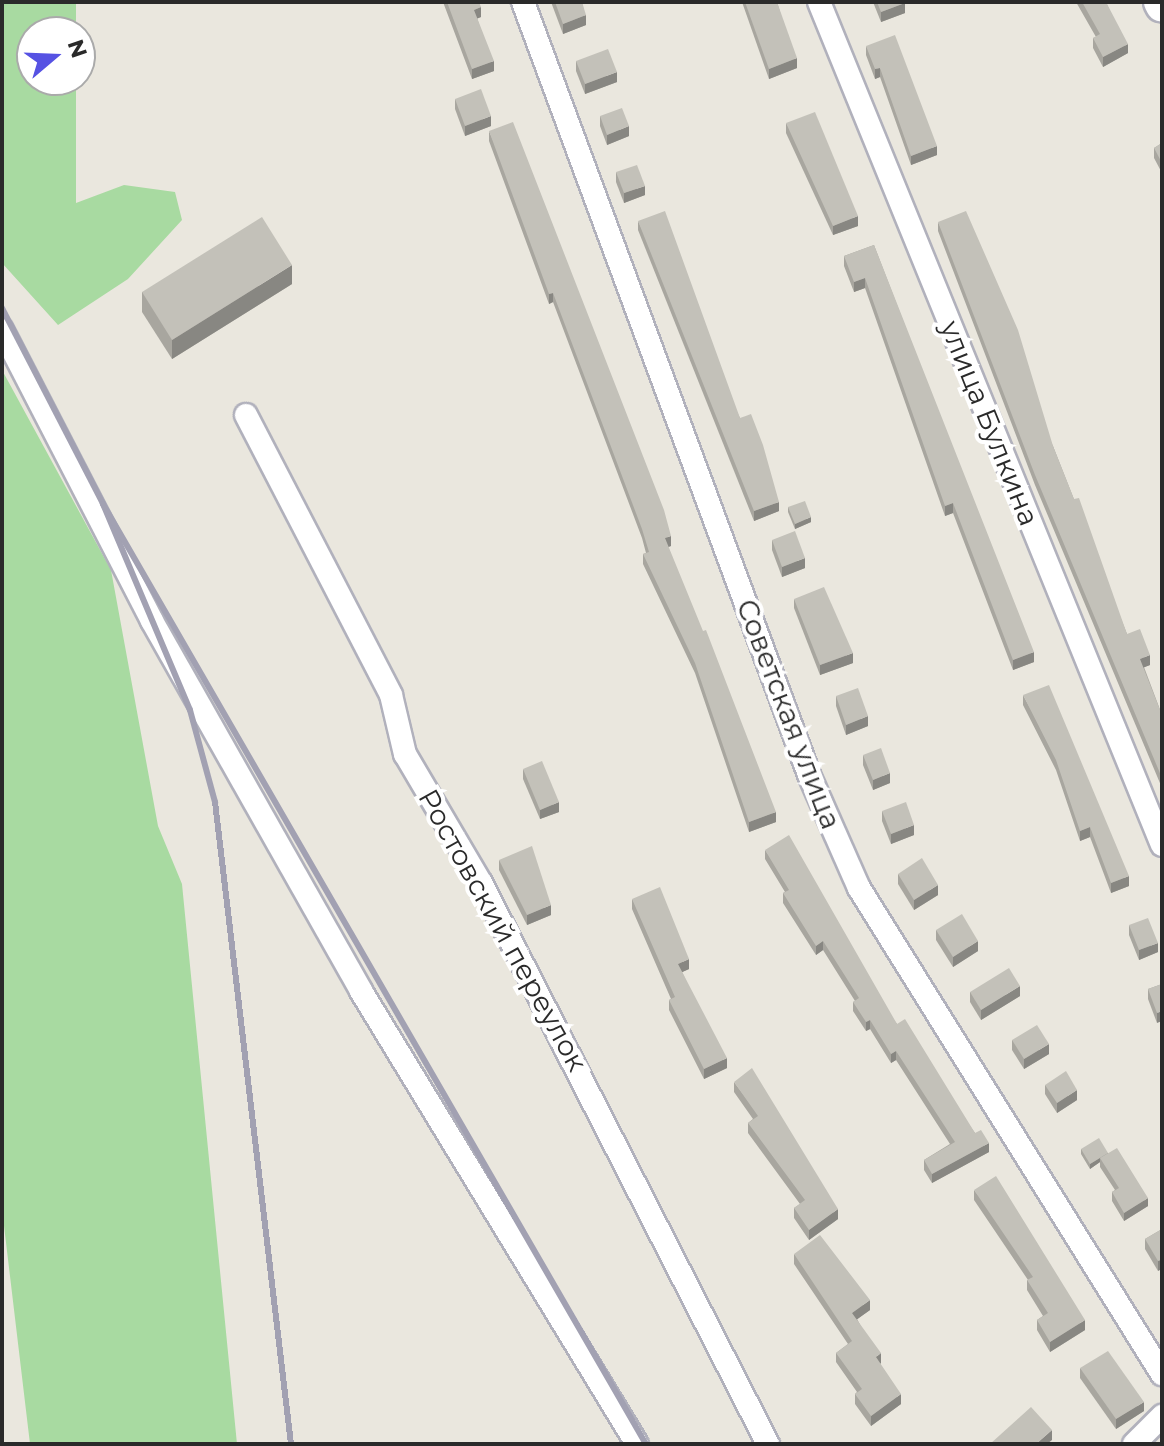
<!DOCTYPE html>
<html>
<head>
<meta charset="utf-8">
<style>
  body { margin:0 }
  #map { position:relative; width:1164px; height:1446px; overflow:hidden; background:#eae7de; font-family:Montserrat,sans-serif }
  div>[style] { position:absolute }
  .green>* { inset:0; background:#a8daa1 }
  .roads { filter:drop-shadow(2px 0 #b1b1bc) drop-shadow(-2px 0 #b1b1bc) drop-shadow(0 2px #b1b1bc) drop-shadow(0 -2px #b1b1bc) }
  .minor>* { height:22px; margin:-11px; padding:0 11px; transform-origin:11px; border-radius:11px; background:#fff }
  .secondary>* { height:32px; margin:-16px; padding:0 16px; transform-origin:16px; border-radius:16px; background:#fff }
  .rail>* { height:6px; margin:-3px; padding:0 3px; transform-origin:3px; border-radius:3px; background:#a2a1b2 }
  .wall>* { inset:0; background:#a8a69f }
  .shaded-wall>* { inset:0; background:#888782 }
  .building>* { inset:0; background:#c3c1b9 }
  span { translate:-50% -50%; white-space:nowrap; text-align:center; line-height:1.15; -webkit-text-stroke:8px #fff; paint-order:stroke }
  .street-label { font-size:28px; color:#2a2a2a }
  .frame { position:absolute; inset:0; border:4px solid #2a2a2a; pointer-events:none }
  .north { position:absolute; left:16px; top:16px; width:80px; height:80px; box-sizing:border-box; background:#fff; border:2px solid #aaa; border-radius:50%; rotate:71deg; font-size:22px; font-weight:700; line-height:32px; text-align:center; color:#2a2a2a }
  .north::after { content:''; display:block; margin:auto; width:28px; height:36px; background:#5652e3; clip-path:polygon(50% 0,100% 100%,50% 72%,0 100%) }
</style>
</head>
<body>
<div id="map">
  <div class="green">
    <div style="clip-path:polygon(2px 2px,76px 2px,76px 32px,32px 32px,32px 80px,76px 80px,76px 203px,124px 185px,175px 192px,182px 220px,128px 279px,58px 325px,2px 263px)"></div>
    <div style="clip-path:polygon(2px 370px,111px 570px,158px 826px,182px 884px,237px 1444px,30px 1444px,2px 1209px)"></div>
  </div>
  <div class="roads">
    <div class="minor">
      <div style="left:523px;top:2px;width:826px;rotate:69.68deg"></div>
      <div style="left:810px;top:777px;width:121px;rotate:66.2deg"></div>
      <div style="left:859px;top:888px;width:573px;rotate:58.06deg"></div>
      <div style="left:819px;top:2px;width:910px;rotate:67.86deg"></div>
      <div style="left:2px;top:330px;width:327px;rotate:62.7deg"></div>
      <div style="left:152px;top:621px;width:425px;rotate:60.5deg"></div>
      <div style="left:361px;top:991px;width:530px;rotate:58.65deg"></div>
      <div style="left:246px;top:415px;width:315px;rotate:62.6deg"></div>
      <div style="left:391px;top:695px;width:61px;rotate:76.7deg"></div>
      <div style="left:405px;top:754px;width:150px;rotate:59.5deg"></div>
      <div style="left:481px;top:883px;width:630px;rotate:62.91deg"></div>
      <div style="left:1134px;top:1444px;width:40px;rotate:-45deg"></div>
    </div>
    <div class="secondary">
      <div style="left:1160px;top:2px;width:4px;rotate:63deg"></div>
    </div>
  </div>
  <div class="rail">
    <div style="left:2px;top:308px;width:220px;rotate:62.7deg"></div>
    <div style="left:291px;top:1444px;width:646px;rotate:-96.75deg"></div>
    <div style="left:215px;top:802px;width:95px;rotate:-105.2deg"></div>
    <div style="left:190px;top:710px;width:224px;rotate:-112.9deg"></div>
    <div style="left:103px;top:504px;width:1086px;rotate:59.99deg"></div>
  </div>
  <div class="wall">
    <div style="clip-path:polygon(443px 2px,479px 2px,481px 17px,477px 18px,494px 71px,472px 79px)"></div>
    <div style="clip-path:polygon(551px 2px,582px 2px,586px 25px,563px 34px)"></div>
    <div style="clip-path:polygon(742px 2px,777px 2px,797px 68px,769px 79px)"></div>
    <div style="clip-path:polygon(873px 2px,905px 2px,905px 13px,881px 22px)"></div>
    <div style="clip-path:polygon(1076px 2px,1106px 2px,1128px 53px,1103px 67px,1093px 48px,1093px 38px,1096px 37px)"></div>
    <div style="clip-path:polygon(866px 46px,937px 155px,911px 165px,880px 77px,875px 79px,866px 55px)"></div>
    <div style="clip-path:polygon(576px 61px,617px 82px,585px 94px,576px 71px)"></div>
    <div style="clip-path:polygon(455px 99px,491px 126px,465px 136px,455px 109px)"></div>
    <div style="clip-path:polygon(600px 116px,629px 136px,607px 145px,600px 126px)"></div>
    <div style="clip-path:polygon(786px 123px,858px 226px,833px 235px,786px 133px)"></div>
    <div style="clip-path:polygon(489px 131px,671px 546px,668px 547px,776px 822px,749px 832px,695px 673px,643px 564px,643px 554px,646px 553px,642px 538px,553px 302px,549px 304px,489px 141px)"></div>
    <div style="clip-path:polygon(1162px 143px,1162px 173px,1154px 158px,1154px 148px)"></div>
    <div style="clip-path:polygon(616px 172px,645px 195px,624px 203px,616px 182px)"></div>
    <div style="clip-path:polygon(638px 221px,740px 418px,779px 511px,754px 521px,638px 230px)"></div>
    <div style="clip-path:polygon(938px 222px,1053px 446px,1127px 634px,1150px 665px,1144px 667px,1162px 715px,1162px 788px,1035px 485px,938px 231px)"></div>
    <div style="clip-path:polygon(874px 245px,1034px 662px,1013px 670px,953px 513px,945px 516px,865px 288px,854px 292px,844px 266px,844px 256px)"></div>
    <div style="clip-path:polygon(292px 284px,172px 359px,142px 312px,142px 292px)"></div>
    <div style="clip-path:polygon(788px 507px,811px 522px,795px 529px,788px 512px)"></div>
    <div style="clip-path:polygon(772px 540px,805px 568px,782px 577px,772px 550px)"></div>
    <div style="clip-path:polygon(794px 599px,853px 663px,820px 675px,794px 608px)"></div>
    <div style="clip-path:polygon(1023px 695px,1129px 886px,1111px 893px,1090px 837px,1080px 841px,1056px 770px,1023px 705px)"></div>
    <div style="clip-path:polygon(836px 696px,868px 726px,846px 735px,836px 706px)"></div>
    <div style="clip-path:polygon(863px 755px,890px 783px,873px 790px,863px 765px)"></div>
    <div style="clip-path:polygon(523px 769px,559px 812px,540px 819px,523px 779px)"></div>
    <div style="clip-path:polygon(882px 811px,914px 835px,891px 844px,882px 821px)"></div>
    <div style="clip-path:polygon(765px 850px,897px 1024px,975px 1133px,989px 1152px,932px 1183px,924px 1170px,924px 1160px,950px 1144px,896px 1060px,891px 1063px,870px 1029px,866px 1031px,853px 1011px,853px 1002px,855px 1001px,823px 950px,816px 955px,783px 903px,783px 893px,785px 892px,765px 859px)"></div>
    <div style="clip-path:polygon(499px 860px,551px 915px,527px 925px,499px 870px)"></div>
    <div style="clip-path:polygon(898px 874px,938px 895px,914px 910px,898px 884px)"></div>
    <div style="clip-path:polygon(632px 899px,689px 969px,682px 972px,727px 1068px,704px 1079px,669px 1010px,669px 1000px,671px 999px,632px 909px)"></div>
    <div style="clip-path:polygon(1129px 925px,1158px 952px,1139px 960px,1129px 935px)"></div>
    <div style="clip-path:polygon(936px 930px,978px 951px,953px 967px,936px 940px)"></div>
    <div style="clip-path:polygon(1162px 984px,1157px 1023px,1148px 999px,1148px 989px)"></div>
    <div style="clip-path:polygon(970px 992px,1020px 996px,981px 1020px,970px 1002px)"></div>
    <div style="clip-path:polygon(1012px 1040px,1049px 1054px,1024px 1069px,1012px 1050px)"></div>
    <div style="clip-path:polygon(734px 1082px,838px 1219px,809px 1240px,794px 1218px,794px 1208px,800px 1204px,748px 1133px,748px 1123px,753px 1119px,734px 1092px)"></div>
    <div style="clip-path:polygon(1045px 1085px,1077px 1100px,1057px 1113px,1045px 1094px)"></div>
    <div style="clip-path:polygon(1081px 1149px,1108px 1153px,1148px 1206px,1124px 1221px,1112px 1201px,1112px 1192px,1115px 1190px,1100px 1167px,1100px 1162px,1090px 1169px,1081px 1154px)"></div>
    <div style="clip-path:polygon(974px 1190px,1085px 1330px,1050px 1352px,1037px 1330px,1037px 1320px,1043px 1316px,1027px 1290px,1027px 1280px,1028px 1280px,974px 1200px)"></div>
    <div style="clip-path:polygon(1162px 1229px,1158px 1271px,1145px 1249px,1145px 1239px)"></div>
    <div style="clip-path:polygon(794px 1254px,870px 1310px,857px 1319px,881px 1363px,880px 1364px,901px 1404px,871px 1426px,855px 1404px,855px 1394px,857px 1392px,836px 1362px,836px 1353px,848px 1344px,794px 1264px)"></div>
    <div style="clip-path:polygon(1080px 1368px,1144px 1411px,1116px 1429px,1080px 1378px)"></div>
  </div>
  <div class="shaded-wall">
    <div style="clip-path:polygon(905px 3px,905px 13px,881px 22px,881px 12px)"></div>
    <div style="clip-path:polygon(481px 7px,481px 17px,474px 20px,474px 10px)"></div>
    <div style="clip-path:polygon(586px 15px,586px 25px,563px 34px,563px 24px)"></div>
    <div style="clip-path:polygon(1128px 44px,1128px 53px,1103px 67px,1103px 57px)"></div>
    <div style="clip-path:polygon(797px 58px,797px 68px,769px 79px,769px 69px)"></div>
    <div style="clip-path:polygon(494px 61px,494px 71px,472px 79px,472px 69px)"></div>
    <div style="clip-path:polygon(880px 68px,880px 77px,875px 79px,875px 69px)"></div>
    <div style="clip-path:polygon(617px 72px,617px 82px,585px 94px,585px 84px)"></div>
    <div style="clip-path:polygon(491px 116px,491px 126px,465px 136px,465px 126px)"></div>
    <div style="clip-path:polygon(629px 126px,629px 136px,607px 145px,607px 135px)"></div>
    <div style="clip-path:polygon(937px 146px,937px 155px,911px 165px,911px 156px)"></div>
    <div style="clip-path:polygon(645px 186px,645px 195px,624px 203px,624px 193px)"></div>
    <div style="clip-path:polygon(858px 216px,858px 226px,833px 235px,833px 226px)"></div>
    <div style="clip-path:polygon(292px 265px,292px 284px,172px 359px,172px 340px)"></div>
    <div style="clip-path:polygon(865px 278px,865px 288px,854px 292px,854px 282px)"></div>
    <div style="clip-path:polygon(553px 293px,553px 302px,549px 304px,549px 294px)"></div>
    <div style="clip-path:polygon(779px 502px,779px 511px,754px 521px,754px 511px)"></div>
    <div style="clip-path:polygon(953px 503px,953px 513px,945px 516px,945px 506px)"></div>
    <div style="clip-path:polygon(811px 517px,811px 522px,795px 529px,795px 524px)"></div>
    <div style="clip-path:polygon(671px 536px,671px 546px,665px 548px,665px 538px)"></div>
    <div style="clip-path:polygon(805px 558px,805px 568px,782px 577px,782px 567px)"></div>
    <div style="clip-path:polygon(1034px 652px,1034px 662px,1013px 670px,1013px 660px)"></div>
    <div style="clip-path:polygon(853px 653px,853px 663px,820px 675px,820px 665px)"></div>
    <div style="clip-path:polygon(1150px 655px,1150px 665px,1140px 669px,1140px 659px)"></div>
    <div style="clip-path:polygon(868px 716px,868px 726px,846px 735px,846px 725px)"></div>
    <div style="clip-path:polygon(890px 773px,890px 783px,873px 790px,873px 780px)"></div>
    <div style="clip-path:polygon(559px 802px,559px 812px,540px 819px,540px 810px)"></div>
    <div style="clip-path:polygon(776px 812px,776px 822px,749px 832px,749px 822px)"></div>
    <div style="clip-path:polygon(914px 825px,914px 835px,891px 844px,891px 834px)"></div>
    <div style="clip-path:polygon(1090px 827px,1090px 837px,1080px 841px,1080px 831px)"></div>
    <div style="clip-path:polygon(1129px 876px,1129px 886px,1111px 893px,1111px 883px)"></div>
    <div style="clip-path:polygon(938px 885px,938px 895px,914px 910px,914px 900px)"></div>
    <div style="clip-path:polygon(551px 905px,551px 915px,527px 925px,527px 915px)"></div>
    <div style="clip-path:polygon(823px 941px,823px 950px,816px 955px,816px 946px)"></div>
    <div style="clip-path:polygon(978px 941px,978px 951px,953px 967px,953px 957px)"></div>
    <div style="clip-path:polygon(1158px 943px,1158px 952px,1139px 960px,1139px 950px)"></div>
    <div style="clip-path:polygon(689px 959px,689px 969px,678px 974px,678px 964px)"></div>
    <div style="clip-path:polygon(1020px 986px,1020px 996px,981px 1020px,981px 1010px)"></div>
    <div style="clip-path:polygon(1162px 1011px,1162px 1021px,1157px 1023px,1157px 1013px)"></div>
    <div style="clip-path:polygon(870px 1020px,870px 1029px,866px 1031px,866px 1022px)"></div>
    <div style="clip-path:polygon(1049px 1044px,1049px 1054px,1024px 1069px,1024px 1059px)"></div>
    <div style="clip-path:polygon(896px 1051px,896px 1060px,891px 1063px,891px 1054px)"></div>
    <div style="clip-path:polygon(727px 1058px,727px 1068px,704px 1079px,704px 1069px)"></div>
    <div style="clip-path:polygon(1077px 1090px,1077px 1100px,1057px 1113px,1057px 1103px)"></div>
    <div style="clip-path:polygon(989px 1143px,989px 1152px,932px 1183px,932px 1174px)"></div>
    <div style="clip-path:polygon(1108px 1153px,1100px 1158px,1100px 1162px,1090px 1169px,1090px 1164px)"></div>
    <div style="clip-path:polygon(1148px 1198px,1148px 1206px,1124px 1221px,1124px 1213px)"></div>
    <div style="clip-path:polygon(838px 1209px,838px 1219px,809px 1240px,809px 1230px)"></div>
    <div style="clip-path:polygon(1162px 1259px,1162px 1269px,1158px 1271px,1158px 1261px)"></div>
    <div style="clip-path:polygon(870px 1300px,870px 1310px,852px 1323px,852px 1313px)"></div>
    <div style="clip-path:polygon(1085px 1320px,1085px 1330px,1050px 1352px,1050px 1342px)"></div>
    <div style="clip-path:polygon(881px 1353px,881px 1363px,876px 1367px,876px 1357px)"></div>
    <div style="clip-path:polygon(901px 1394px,901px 1404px,871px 1426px,871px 1416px)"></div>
    <div style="clip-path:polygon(1144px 1402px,1144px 1411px,1116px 1429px,1116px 1419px)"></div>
    <div style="clip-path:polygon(1052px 1430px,1052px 1440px,1047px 1444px,1036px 1444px)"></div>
  </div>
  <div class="building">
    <div style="clip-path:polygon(447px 2px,479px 2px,481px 7px,474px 10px,494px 61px,472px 69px)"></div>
    <div style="clip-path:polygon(555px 2px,582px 2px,586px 15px,563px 24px)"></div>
    <div style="clip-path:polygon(745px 2px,777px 2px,797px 58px,769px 69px)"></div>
    <div style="clip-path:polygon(877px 2px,905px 2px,905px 3px,881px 12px)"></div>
    <div style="clip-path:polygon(1082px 2px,1106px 2px,1128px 44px,1103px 57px,1093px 38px,1100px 34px)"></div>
    <div style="clip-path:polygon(895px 35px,937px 146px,911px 156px,880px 68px,875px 69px,866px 46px)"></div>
    <div style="clip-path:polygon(608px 49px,617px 72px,585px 84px,576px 61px)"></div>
    <div style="clip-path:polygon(481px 89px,491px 116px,465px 126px,455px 99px)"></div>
    <div style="clip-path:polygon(622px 108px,629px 126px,607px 135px,600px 116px)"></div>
    <div style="clip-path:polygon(815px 112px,858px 216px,833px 226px,786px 123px)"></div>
    <div style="clip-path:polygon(513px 122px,664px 510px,671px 536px,665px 538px,703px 631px,706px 630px,776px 812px,749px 822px,695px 663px,643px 554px,649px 552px,642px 529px,553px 293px,549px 294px,489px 131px)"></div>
    <div style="clip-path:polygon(1162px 143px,1162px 163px,1154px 148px)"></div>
    <div style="clip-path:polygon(637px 165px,645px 186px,624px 193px,616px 172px)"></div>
    <div style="clip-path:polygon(665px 211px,740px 418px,751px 414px,763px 445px,779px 502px,754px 511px,638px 221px)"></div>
    <div style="clip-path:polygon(966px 211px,1018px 330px,1053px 446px,1074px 499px,1079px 498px,1127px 634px,1140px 629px,1150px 655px,1140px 659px,1162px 715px,1162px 778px,1035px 475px,938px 222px)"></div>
    <div style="clip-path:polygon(262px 217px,292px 265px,172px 340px,142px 292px)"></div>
    <div style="clip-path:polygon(874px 245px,1034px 652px,1013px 660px,953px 503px,945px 506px,865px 278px,854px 282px,844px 256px)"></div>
    <div style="clip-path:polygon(805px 501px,811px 517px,795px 524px,788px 507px)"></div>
    <div style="clip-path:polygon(795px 531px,805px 558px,782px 567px,772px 540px)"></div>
    <div style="clip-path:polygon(824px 587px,853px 653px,820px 665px,794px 599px)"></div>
    <div style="clip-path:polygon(1049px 685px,1129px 876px,1111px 883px,1090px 827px,1080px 831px,1056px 760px,1023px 695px)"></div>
    <div style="clip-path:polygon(858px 688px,868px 716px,846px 725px,836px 696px)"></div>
    <div style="clip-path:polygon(881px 748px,890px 773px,873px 780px,863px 755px)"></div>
    <div style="clip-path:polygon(542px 761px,559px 802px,540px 810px,523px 769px)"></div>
    <div style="clip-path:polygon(906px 802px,914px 825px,891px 834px,882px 811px)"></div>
    <div style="clip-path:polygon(789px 835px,897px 1024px,905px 1019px,975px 1133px,981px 1130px,989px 1143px,932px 1174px,924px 1160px,955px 1142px,896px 1051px,891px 1054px,870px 1020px,866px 1022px,853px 1002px,859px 998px,823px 941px,816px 946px,783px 893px,789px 890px,765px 850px)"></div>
    <div style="clip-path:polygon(532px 846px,551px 905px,527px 915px,499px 860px)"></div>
    <div style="clip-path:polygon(922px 858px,938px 885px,914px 900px,898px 874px)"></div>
    <div style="clip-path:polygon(660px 887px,689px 959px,678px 964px,727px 1058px,704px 1069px,669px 1000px,675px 997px,632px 899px)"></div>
    <div style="clip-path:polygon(962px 914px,978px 941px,953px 957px,936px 930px)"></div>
    <div style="clip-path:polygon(1148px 918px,1158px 943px,1139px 950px,1129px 925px)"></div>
    <div style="clip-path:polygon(1009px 968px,1020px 986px,981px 1010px,970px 992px)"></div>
    <div style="clip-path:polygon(1162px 984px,1162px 1011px,1157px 1013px,1148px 989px)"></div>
    <div style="clip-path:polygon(1037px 1025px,1049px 1044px,1024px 1059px,1012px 1040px)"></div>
    <div style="clip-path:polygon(752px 1068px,838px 1209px,809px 1230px,794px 1208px,805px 1200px,748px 1123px,758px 1116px,734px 1082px)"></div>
    <div style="clip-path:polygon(1066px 1071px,1077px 1090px,1057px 1103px,1045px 1085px)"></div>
    <div style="clip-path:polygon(1099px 1138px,1108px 1153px,1090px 1164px,1081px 1149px)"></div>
    <div style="clip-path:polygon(1117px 1148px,1148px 1198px,1124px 1213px,1112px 1192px,1119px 1188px,1100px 1158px)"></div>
    <div style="clip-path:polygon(996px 1176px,1085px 1320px,1050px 1342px,1037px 1320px,1048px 1313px,1027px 1280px,1033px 1277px,974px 1190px)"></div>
    <div style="clip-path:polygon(1162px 1229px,1162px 1259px,1158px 1261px,1145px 1239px)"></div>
    <div style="clip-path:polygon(820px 1235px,870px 1300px,852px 1313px,881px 1353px,876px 1357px,901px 1394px,871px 1416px,855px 1394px,862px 1389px,836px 1353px,852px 1341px,794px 1254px)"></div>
    <div style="clip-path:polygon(1108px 1351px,1144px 1402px,1116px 1419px,1080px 1368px)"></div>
    <div style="clip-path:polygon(1031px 1407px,1052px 1430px,1036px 1444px,990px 1444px)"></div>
  </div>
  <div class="street-label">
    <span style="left:990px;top:423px;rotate:68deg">улица Булкина</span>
    <span style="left:789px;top:714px;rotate:69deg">Советская улица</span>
    <span style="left:503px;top:930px;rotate:61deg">Ростовский переулок</span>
  </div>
  <div class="frame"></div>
  <div class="north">N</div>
</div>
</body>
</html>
